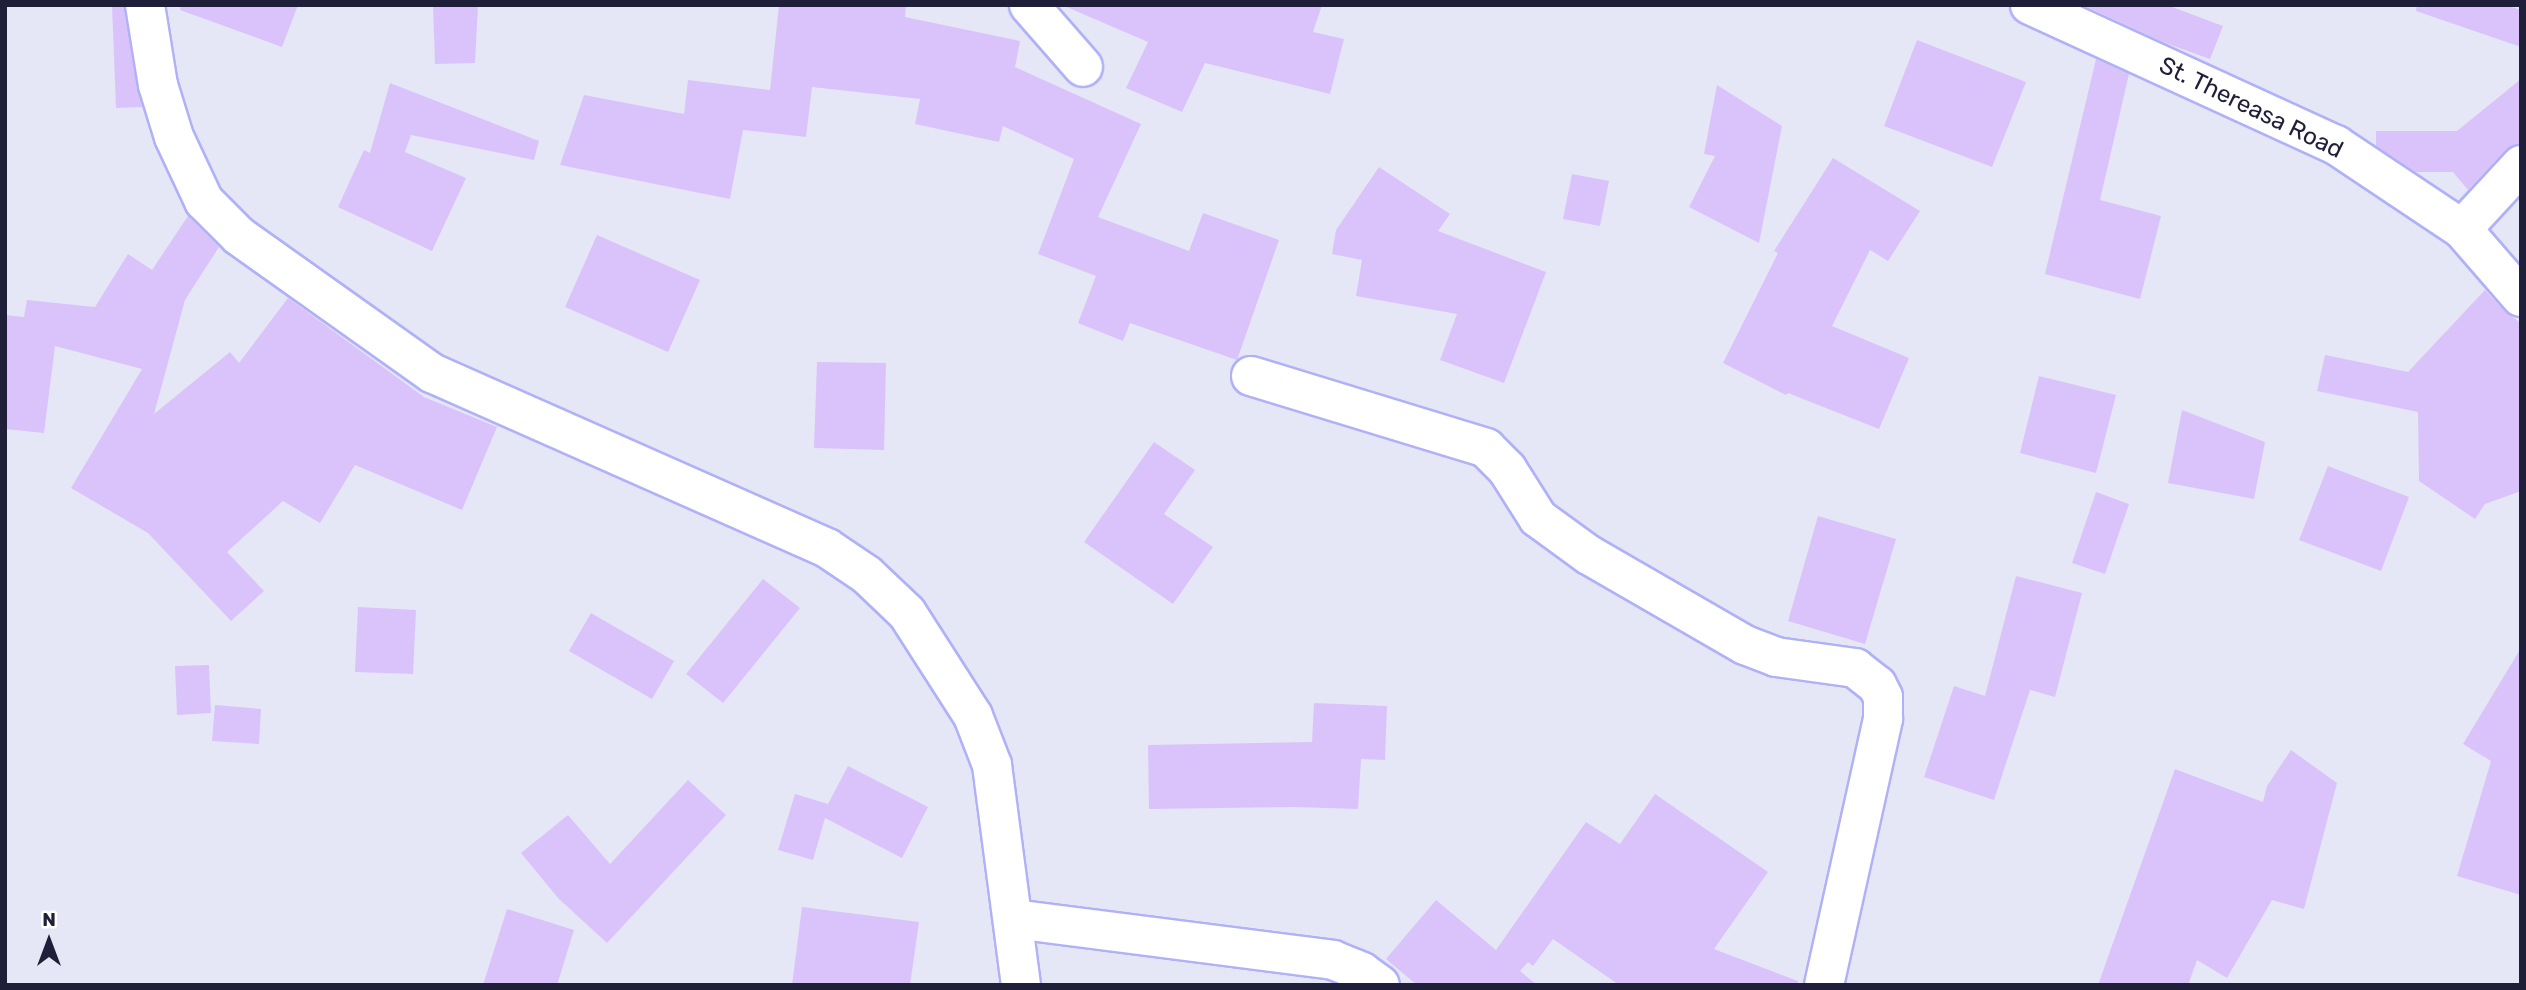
<!DOCTYPE html>
<html>
<head>
<meta charset="utf-8">
<style>
  body { margin:0 }
  #map { position:relative; width:2526px; height:990px; overflow:hidden; background:#e6e7f6; font-family:Rubik,sans-serif }
  div>[style] { position:absolute }
  .building>* { inset:0; background:#dac3fa }
  .roads { filter:drop-shadow(2px 0 #b0b1f6) drop-shadow(-2px 0 #b0b1f6) drop-shadow(0 2px #b0b1f6) drop-shadow(0 -2px #b0b1f6) }
  .street>* { height:38px; margin:-19px; padding:0 19px; transform-origin:19px; border-radius:19px; background:#fff }
  span { translate:-50% -50%; white-space:nowrap; text-align:center; line-height:1.15; -webkit-text-stroke:5px #fff; paint-order:stroke }
  .street-label { font-size:24px; color:#201f39 }
  .frame { position:absolute; inset:0; border:7px solid #201f39; pointer-events:none }
  .north { position:absolute; left:14px; top:906px; width:70px; height:70px; -webkit-text-stroke:5px #fff; paint-order:stroke; rotate:0deg; font-size:19px; font-weight:700; line-height:28px; text-align:center; color:#201f39 }
  .north::after { content:''; display:block; margin:auto; width:24px; height:32px; background:#201f39; clip-path:polygon(50% 0,100% 100%,50% 72%,0 100%) }
</style>
</head>
<body>
<div id="map">
  <div class="building">
    <div style="clip-path:polygon(112px 5px,124px 5px,142px 107px,116px 108px)"></div>
    <div style="clip-path:polygon(181px 5px,298px 5px,282px 47px,180px 10px)"></div>
    <div style="clip-path:polygon(433px 5px,478px 5px,475px 63px,435px 64px)"></div>
    <div style="clip-path:polygon(779px 5px,906px 5px,905px 17px,1020px 41px,1015px 67px,1141px 124px,1098px 217px,1189px 251px,1203px 213px,1279px 240px,1237px 360px,1130px 323px,1123px 341px,1078px 323px,1096px 276px,1038px 254px,1074px 159px,1003px 126px,999px 142px,915px 124px,920px 99px,812px 87px,806px 137px,743px 130px,730px 199px,560px 165px,584px 95px,684px 114px,688px 80px,770px 90px)"></div>
    <div style="clip-path:polygon(1062px 5px,1322px 5px,1313px 32px,1344px 39px,1330px 94px,1205px 63px,1182px 112px,1126px 88px,1148px 42px)"></div>
    <div style="clip-path:polygon(2083px 5px,2167px 5px,2223px 26px,2210px 59px,2163px 42px)"></div>
    <div style="clip-path:polygon(2417px 5px,2506px 5px,2521px 10px,2521px 47px,2416px 11px)"></div>
    <div style="clip-path:polygon(1917px 40px,2026px 82px,1992px 167px,1884px 126px)"></div>
    <div style="clip-path:polygon(2096px 59px,2129px 74px,2100px 200px,2161px 216px,2140px 299px,2045px 274px)"></div>
    <div style="clip-path:polygon(2521px 79px,2521px 144px,2505px 150px,2468px 190px,2453px 172px,2416px 172px,2376px 146px,2376px 131px,2457px 131px)"></div>
    <div style="clip-path:polygon(390px 83px,539px 141px,534px 160px,411px 135px,405px 152px,466px 178px,432px 251px,338px 207px,364px 150px,370px 153px)"></div>
    <div style="clip-path:polygon(1717px 85px,1782px 126px,1759px 243px,1689px 207px,1715px 156px,1704px 154px)"></div>
    <div style="clip-path:polygon(1833px 158px,1920px 211px,1888px 261px,1870px 250px,1832px 326px,1909px 358px,1879px 429px,1788px 393px,1786px 395px,1723px 363px,1778px 253px,1774px 251px)"></div>
    <div style="clip-path:polygon(1379px 167px,1450px 214px,1438px 231px,1546px 272px,1504px 383px,1440px 360px,1457px 314px,1356px 296px,1362px 260px,1332px 254px,1336px 230px)"></div>
    <div style="clip-path:polygon(1572px 174px,1609px 181px,1600px 226px,1563px 219px)"></div>
    <div style="clip-path:polygon(188px 216px,219px 247px,185px 300px,154px 414px,230px 352px,239px 363px,288px 298px,424px 397px,497px 427px,462px 510px,355px 465px,320px 523px,283px 501px,227px 552px,264px 591px,231px 621px,148px 533px,71px 488px,142px 369px,55px 346px,44px 433px,5px 429px,5px 315px,24px 317px,27px 300px,95px 307px,128px 254px,152px 270px)"></div>
    <div style="clip-path:polygon(597px 235px,700px 280px,668px 352px,565px 307px)"></div>
    <div style="clip-path:polygon(2485px 290px,2504px 311px,2521px 323px,2521px 491px,2485px 504px,2475px 519px,2419px 481px,2418px 412px,2317px 391px,2325px 355px,2408px 372px)"></div>
    <div style="clip-path:polygon(817px 362px,886px 363px,884px 450px,814px 448px)"></div>
    <div style="clip-path:polygon(2039px 376px,2116px 395px,2096px 473px,2020px 453px)"></div>
    <div style="clip-path:polygon(2182px 410px,2265px 442px,2254px 499px,2168px 483px)"></div>
    <div style="clip-path:polygon(1154px 442px,1195px 470px,1164px 514px,1213px 547px,1173px 604px,1084px 542px)"></div>
    <div style="clip-path:polygon(2328px 466px,2409px 497px,2381px 571px,2299px 540px)"></div>
    <div style="clip-path:polygon(2096px 492px,2129px 504px,2105px 574px,2072px 563px)"></div>
    <div style="clip-path:polygon(1818px 516px,1896px 539px,1865px 644px,1788px 621px)"></div>
    <div style="clip-path:polygon(2016px 576px,2082px 593px,2055px 697px,2030px 690px,1994px 800px,1924px 777px,1954px 686px,1985px 696px)"></div>
    <div style="clip-path:polygon(763px 579px,800px 608px,723px 703px,686px 674px)"></div>
    <div style="clip-path:polygon(358px 607px,416px 610px,413px 674px,355px 672px)"></div>
    <div style="clip-path:polygon(591px 613px,674px 661px,652px 699px,569px 651px)"></div>
    <div style="clip-path:polygon(2521px 648px,2521px 895px,2457px 876px,2491px 761px,2463px 744px)"></div>
    <div style="clip-path:polygon(209px 665px,211px 713px,177px 715px,175px 666px)"></div>
    <div style="clip-path:polygon(1314px 703px,1387px 706px,1385px 760px,1361px 759px,1358px 809px,1295px 807px,1149px 809px,1148px 745px,1312px 742px)"></div>
    <div style="clip-path:polygon(215px 705px,261px 709px,259px 744px,212px 741px)"></div>
    <div style="clip-path:polygon(2291px 750px,2337px 783px,2304px 909px,2272px 900px,2227px 978px,2197px 960px,2188px 985px,2098px 985px,2175px 769px,2263px 802px,2267px 786px)"></div>
    <div style="clip-path:polygon(848px 766px,928px 807px,902px 858px,825px 818px,813px 860px,778px 850px,795px 794px,828px 804px)"></div>
    <div style="clip-path:polygon(688px 780px,726px 815px,607px 943px,558px 898px,521px 853px,568px 815px,610px 864px)"></div>
    <div style="clip-path:polygon(1655px 794px,1768px 872px,1714px 949px,1798px 981px,1797px 985px,1619px 985px,1553px 939px,1533px 966px,1528px 962px,1520px 971px,1537px 985px,1417px 985px,1386px 959px,1436px 900px,1496px 950px,1586px 822px,1620px 844px)"></div>
    <div style="clip-path:polygon(802px 907px,919px 922px,910px 985px,792px 985px)"></div>
    <div style="clip-path:polygon(507px 909px,574px 930px,557px 985px,483px 985px)"></div>
  </div>
  <div class="roads">
    <div class="street">
      <div style="left:145px;top:5px;width:81px;rotate:80.8deg"></div>
      <div style="left:158px;top:85px;width:54px;rotate:72.9deg"></div>
      <div style="left:174px;top:137px;width:71px;rotate:64.9deg"></div>
      <div style="left:204px;top:201px;width:49px;rotate:45deg"></div>
      <div style="left:239px;top:236px;width:237px;rotate:35.4deg"></div>
      <div style="left:432px;top:373px;width:432px;rotate:23.9deg"></div>
      <div style="left:827px;top:548px;width:48px;rotate:34deg"></div>
      <div style="left:867px;top:575px;width:55px;rotate:43.5deg"></div>
      <div style="left:907px;top:613px;width:122px;rotate:57.3deg"></div>
      <div style="left:973px;top:716px;width:53px;rotate:68.8deg"></div>
      <div style="left:992px;top:765px;width:222px;rotate:82.5deg"></div>
      <div style="left:1029px;top:5px;width:82px;rotate:48.9deg"></div>
      <div style="left:2030px;top:5px;width:337px;rotate:24.6deg"></div>
      <div style="left:2336px;top:145px;width:151px;rotate:33.7deg"></div>
      <div style="left:2462px;top:229px;width:90px;rotate:49.1deg"></div>
      <div style="left:2462px;top:229px;width:87px;rotate:-47.3deg"></div>
      <div style="left:1251px;top:376px;width:246px;rotate:17deg"></div>
      <div style="left:1486px;top:448px;width:30px;rotate:45deg"></div>
      <div style="left:1507px;top:469px;width:58px;rotate:57.7deg"></div>
      <div style="left:1538px;top:518px;width:63px;rotate:36deg"></div>
      <div style="left:1589px;top:555px;width:180px;rotate:30deg"></div>
      <div style="left:1745px;top:645px;width:33px;rotate:21deg"></div>
      <div style="left:1776px;top:657px;width:80px;rotate:7.9deg"></div>
      <div style="left:1855px;top:668px;width:28px;rotate:38deg"></div>
      <div style="left:1877px;top:685px;width:13px;rotate:63deg"></div>
      <div style="left:1883px;top:697px;width:22px;rotate:90deg"></div>
      <div style="left:1883px;top:719px;width:272px;rotate:102.5deg"></div>
      <div style="left:1014px;top:919px;width:322px;rotate:7.3deg"></div>
      <div style="left:1333px;top:960px;width:31px;rotate:22deg"></div>
      <div style="left:1362px;top:972px;width:22px;rotate:36deg"></div>
    </div>
  </div>
  <div class="street-label">
    <span style="left:2251px;top:108px;rotate:26deg">St. Thereasa Road</span>
  </div>
  <div class="frame"></div>
  <div class="north">N</div>
</div>
</body>
</html>
